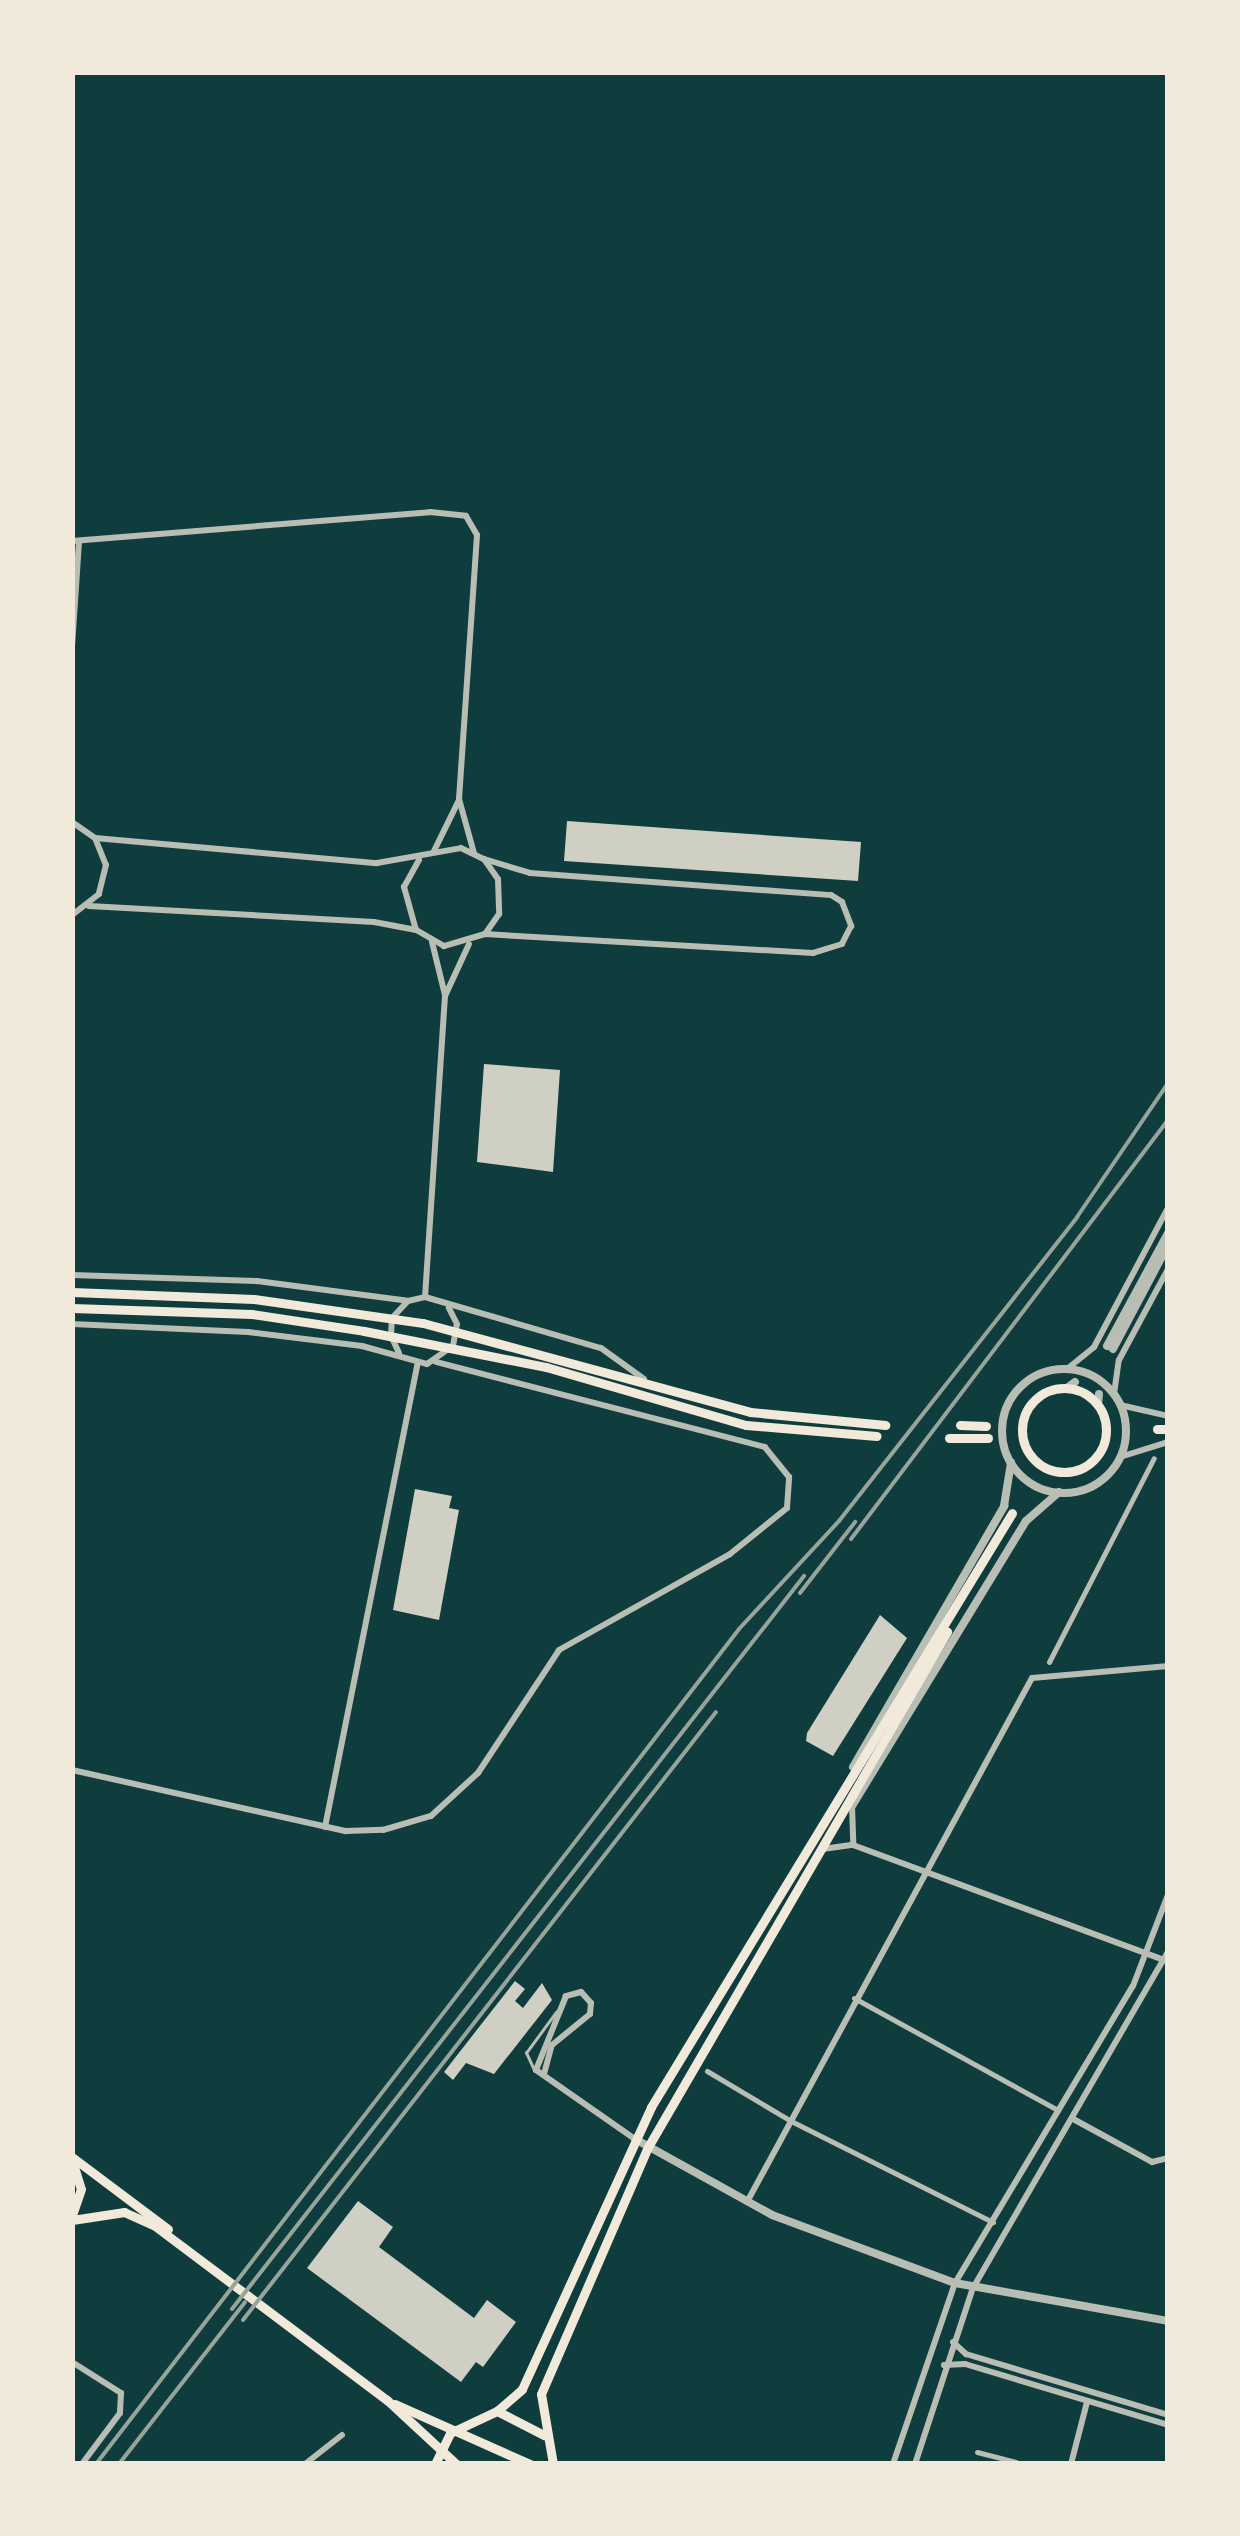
<!DOCTYPE html>
<html>
<head>
<meta charset="utf-8">
<style>
  body { margin:0 }
  #map { position:relative; width:1240px; height:2536px; overflow:hidden; background:#0f3d3e; font-family:Raleway,sans-serif }
  div>[style] { position:absolute }
  .building>* { inset:0; background:#cfcfc3 }
  .service>* { height:2.5px; margin:-1.25px; padding:0 1.25px; transform-origin:1.25px; border-radius:1.25px; background:#b8beb3 }
  .pedestrian>* { height:5px; margin:-2.5px; padding:0 2.5px; transform-origin:2.5px; border-radius:2.5px; background:#b8beb3 }
  .minor>* { height:6px; margin:-3px; padding:0 3px; transform-origin:3px; border-radius:3px; background:#b8beb3 }
  .tertiary>* { height:8px; margin:-4px; padding:0 4px; transform-origin:4px; border-radius:4px; background:#b8beb3 }
  .tertiary>.ring { margin:-4px; padding:0; box-sizing:content-box; background:none; border:8px solid #b8beb3; border-radius:50% }
  .secondary>* { height:9px; margin:-4.5px; padding:0 4.5px; transform-origin:4.5px; border-radius:4.5px; background:#f1e9da }
  .secondary>.ring { margin:-4.5px; padding:0; box-sizing:content-box; background:none; border:9px solid #f1e9da; border-radius:50% }
  .rail>* { height:4px; margin:-2px; padding:0 2px; transform-origin:2px; border-radius:2px; background:#97a49c }
  span { translate:-50% -50%; white-space:nowrap; text-align:center; line-height:1.15; -webkit-text-stroke:10px #f1e9da; paint-order:stroke }
  .frame { position:absolute; inset:0; border:75px solid #f1e9da; pointer-events:none }
</style>
</head>
<body>
<div id="map">
  <div class="building">
    <div style="clip-path:polygon(567px 821px,861px 842px,858px 881px,564px 861px)"></div>
    <div style="clip-path:polygon(484px 1064px,560px 1070px,553px 1172px,477px 1162px)"></div>
    <div style="clip-path:polygon(415px 1489px,452px 1496px,449px 1508px,459px 1510px,439px 1620px,393px 1610px)"></div>
    <div style="clip-path:polygon(880px 1615px,907px 1638px,833px 1756px,806px 1741px,807px 1733px)"></div>
    <div style="clip-path:polygon(515px 1981px,525px 1989px,515px 2001px,523px 2008px,542px 1983px,552px 2000px,494px 2074px,466px 2063px,453px 2080px,444px 2072px)"></div>
    <div style="clip-path:polygon(358px 2201px,393px 2227px,379px 2247px,474px 2318px,487px 2300px,516px 2322px,483px 2367px,476px 2362px,461px 2382px,307px 2268px)"></div>
  </div>
  <div class="service">
    <div style="left:534px;top:2070px;width:19px;rotate:-115deg"></div>
    <div style="left:526px;top:2053px;width:51px;rotate:-53.8deg"></div>
  </div>
  <div class="pedestrian">
    <div style="left:1049px;top:1662px;width:229px;rotate:-62.8deg"></div>
    <div style="left:854px;top:1998px;width:233px;rotate:28.8deg"></div>
    <div style="left:707px;top:2071px;width:98px;rotate:30.8deg"></div>
    <div style="left:791px;top:2121px;width:226px;rotate:26.6deg"></div>
    <div style="left:977px;top:2452px;width:40px;rotate:14.4deg"></div>
  </div>
  <div class="minor">
    <div style="left:72px;top:541px;width:359px;rotate:-4.6deg"></div>
    <div style="left:430px;top:512px;width:36px;rotate:6deg"></div>
    <div style="left:466px;top:516px;width:22px;rotate:60deg"></div>
    <div style="left:477px;top:535px;width:265px;rotate:93.9deg"></div>
    <div style="left:459px;top:799px;width:56px;rotate:74.5deg"></div>
    <div style="left:72px;top:647px;width:106px;rotate:-86.2deg"></div>
    <div style="left:72px;top:822px;width:28px;rotate:35deg"></div>
    <div style="left:95px;top:838px;width:29px;rotate:68deg"></div>
    <div style="left:106px;top:865px;width:30px;rotate:104deg"></div>
    <div style="left:99px;top:894px;width:34px;rotate:142deg"></div>
    <div style="left:95px;top:838px;width:283px;rotate:5.1deg"></div>
    <div style="left:377px;top:863px;width:85px;rotate:-10.1deg"></div>
    <div style="left:461px;top:848px;width:25px;rotate:26deg"></div>
    <div style="left:484px;top:859px;width:24px;rotate:55deg"></div>
    <div style="left:498px;top:879px;width:35px;rotate:88deg"></div>
    <div style="left:499px;top:914px;width:24px;rotate:125deg"></div>
    <div style="left:485px;top:934px;width:43px;rotate:163.7deg"></div>
    <div style="left:444px;top:946px;width:32px;rotate:-150deg"></div>
    <div style="left:416px;top:930px;width:45px;rotate:-105.6deg"></div>
    <div style="left:404px;top:887px;width:31px;rotate:-61deg"></div>
    <div style="left:434px;top:851px;width:57px;rotate:-63.9deg"></div>
    <div style="left:484px;top:859px;width:48px;rotate:16.9deg"></div>
    <div style="left:530px;top:873px;width:302px;rotate:4.2deg"></div>
    <div style="left:831px;top:895px;width:13px;rotate:32deg"></div>
    <div style="left:842px;top:902px;width:26px;rotate:69deg"></div>
    <div style="left:851px;top:926px;width:20px;rotate:117deg"></div>
    <div style="left:842px;top:944px;width:30px;rotate:163deg"></div>
    <div style="left:813px;top:953px;width:329px;rotate:-176.7deg"></div>
    <div style="left:89px;top:906px;width:285px;rotate:3.2deg"></div>
    <div style="left:374px;top:922px;width:43px;rotate:10.8deg"></div>
    <div style="left:432px;top:942px;width:55px;rotate:76.2deg"></div>
    <div style="left:72px;top:1275px;width:185px;rotate:1.9deg"></div>
    <div style="left:257px;top:1281px;width:152px;rotate:7.5deg"></div>
    <div style="left:425px;top:1297px;width:302px;rotate:-86.2deg"></div>
    <div style="left:445px;top:996px;width:57px;rotate:-65.2deg"></div>
    <div style="left:72px;top:1324px;width:176px;rotate:2.6deg"></div>
    <div style="left:248px;top:1332px;width:115px;rotate:7deg"></div>
    <div style="left:362px;top:1346px;width:67px;rotate:15.5deg"></div>
    <div style="left:427px;top:1364px;width:32px;rotate:-35deg"></div>
    <div style="left:453px;top:1346px;width:22px;rotate:-80deg"></div>
    <div style="left:457px;top:1324px;width:18px;rotate:-117deg"></div>
    <div style="left:399px;top:1353px;width:19px;rotate:-115deg"></div>
    <div style="left:391px;top:1336px;width:18px;rotate:-87deg"></div>
    <div style="left:392px;top:1318px;width:23px;rotate:-47deg"></div>
    <div style="left:408px;top:1301px;width:17px;rotate:-13deg"></div>
    <div style="left:425px;top:1297px;width:183px;rotate:16.2deg"></div>
    <div style="left:601px;top:1348px;width:53px;rotate:35.8deg"></div>
    <div style="left:1067px;top:1369px;width:35px;rotate:-39deg"></div>
    <div style="left:1094px;top:1347px;width:157px;rotate:-62deg"></div>
    <div style="left:1114px;top:1394px;width:34px;rotate:-82deg"></div>
    <div style="left:1119px;top:1360px;width:103px;rotate:-61.7deg"></div>
    <div style="left:1120px;top:1405px;width:49px;rotate:12.9deg"></div>
    <div style="left:1120px;top:1457px;width:50px;rotate:-17.4deg"></div>
    <div style="left:72px;top:1770px;width:281px;rotate:12.6deg"></div>
    <div style="left:346px;top:1831px;width:37px;rotate:-2deg"></div>
    <div style="left:383px;top:1830px;width:50px;rotate:-16.3deg"></div>
    <div style="left:431px;top:1816px;width:64px;rotate:-42.5deg"></div>
    <div style="left:478px;top:1773px;width:147px;rotate:-56.6deg"></div>
    <div style="left:559px;top:1650px;width:196px;rotate:-29.3deg"></div>
    <div style="left:730px;top:1554px;width:73px;rotate:-38.9deg"></div>
    <div style="left:787px;top:1508px;width:31px;rotate:-86deg"></div>
    <div style="left:789px;top:1477px;width:38px;rotate:-129deg"></div>
    <div style="left:765px;top:1447px;width:340px;rotate:-165.5deg"></div>
    <div style="left:852px;top:1806px;width:38px;rotate:88deg"></div>
    <div style="left:325px;top:1827px;width:473px;rotate:-78.7deg"></div>
    <div style="left:823px;top:1849px;width:30px;rotate:-8deg"></div>
    <div style="left:853px;top:1845px;width:332px;rotate:20.3deg"></div>
    <div style="left:544px;top:2074px;width:30px;rotate:-75deg"></div>
    <div style="left:552px;top:2045px;width:49px;rotate:-39.2deg"></div>
    <div style="left:590px;top:2014px;width:11px;rotate:-85deg"></div>
    <div style="left:591px;top:2003px;width:15px;rotate:-132deg"></div>
    <div style="left:581px;top:1992px;width:16px;rotate:165deg"></div>
    <div style="left:566px;top:1996px;width:80px;rotate:112.1deg"></div>
    <div style="left:536px;top:2070px;width:121px;rotate:34.9deg"></div>
    <div style="left:1075px;top:2120px;width:88px;rotate:28.6deg"></div>
    <div style="left:1152px;top:2162px;width:16px;rotate:-14deg"></div>
    <div style="left:747px;top:2202px;width:596px;rotate:-61.46deg"></div>
    <div style="left:1032px;top:1678px;width:137px;rotate:-5deg"></div>
    <div style="left:953px;top:2342px;width:18px;rotate:43deg"></div>
    <div style="left:966px;top:2354px;width:211px;rotate:16.8deg"></div>
    <div style="left:72px;top:2362px;width:58px;rotate:32.3deg"></div>
    <div style="left:121px;top:2393px;width:20px;rotate:93deg"></div>
    <div style="left:120px;top:2413px;width:64px;rotate:126.7deg"></div>
    <div style="left:944px;top:2365px;width:21px;rotate:-3deg"></div>
    <div style="left:965px;top:2364px;width:212px;rotate:16.7deg"></div>
    <div style="left:305px;top:2464px;width:47px;rotate:-38.1deg"></div>
    <div style="left:893px;top:2464px;width:191px;rotate:-71.1deg"></div>
    <div style="left:955px;top:2283px;width:346px;rotate:-59.1deg"></div>
    <div style="left:1133px;top:1986px;width:97px;rotate:-69deg"></div>
    <div style="left:915px;top:2464px;width:185px;rotate:-71.8deg"></div>
    <div style="left:973px;top:2288px;width:389px;rotate:-59.9deg"></div>
    <div style="left:1071px;top:2464px;width:64px;rotate:-75.5deg"></div>
  </div>
  <div class="tertiary">
    <div style="left:1107px;top:1346px;width:128px;rotate:-61.6deg"></div>
    <div style="left:1113px;top:1349px;width:118px;rotate:-62.1deg"></div>
    <div class="ring" style="left:1002px;top:1369px;width:116px;height:116px"></div>
    <div style="left:1067px;top:1388px;width:10px;rotate:-37deg"></div>
    <div style="left:1098px;top:1405px;width:11px;rotate:-85deg"></div>
    <div style="left:853px;top:1767px;width:302px;rotate:-59.9deg"></div>
    <div style="left:1004px;top:1506px;width:44px;rotate:-80.8deg"></div>
    <div style="left:852px;top:1806px;width:334px;rotate:-58.6deg"></div>
    <div style="left:1026px;top:1521px;width:44px;rotate:-41.3deg"></div>
    <div style="left:635px;top:2139px;width:157px;rotate:29deg"></div>
    <div style="left:772px;top:2215px;width:195px;rotate:20.4deg"></div>
    <div style="left:955px;top:2283px;width:216px;rotate:10.1deg"></div>
  </div>
  <div class="secondary">
    <div style="left:72px;top:1292px;width:182px;rotate:2.2deg"></div>
    <div style="left:254px;top:1299px;width:171px;rotate:8.1deg"></div>
    <div style="left:423px;top:1323px;width:339px;rotate:15.2deg"></div>
    <div style="left:750px;top:1412px;width:136px;rotate:5.5deg"></div>
    <div style="left:72px;top:1308px;width:180px;rotate:1.9deg"></div>
    <div style="left:252px;top:1314px;width:113px;rotate:8.6deg"></div>
    <div style="left:364px;top:1331px;width:186px;rotate:11.2deg"></div>
    <div style="left:546px;top:1367px;width:208px;rotate:16.2deg"></div>
    <div style="left:746px;top:1425px;width:131px;rotate:4.8deg"></div>
    <div class="ring" style="left:1022px;top:1388px;width:75px;height:75px"></div>
    <div style="left:960px;top:1425px;width:26px;rotate:2deg"></div>
    <div style="left:1157px;top:1429px;width:11px"></div>
    <div style="left:949px;top:1438px;width:39px"></div>
    <div style="left:72px;top:2157px;width:120px;rotate:36.9deg"></div>
    <div style="left:72px;top:2160px;width:30px;rotate:73deg"></div>
    <div style="left:81px;top:2189px;width:28px;rotate:109deg"></div>
    <div style="left:72px;top:2220px;width:53px;rotate:-8.7deg"></div>
    <div style="left:124px;top:2212px;width:34px;rotate:24deg"></div>
    <div style="left:155px;top:2226px;width:290px;rotate:36.9deg"></div>
    <div style="left:387px;top:2400px;width:94px;rotate:42.8deg"></div>
    <div style="left:395px;top:2404px;width:148px;rotate:24deg"></div>
    <div style="left:497px;top:2411px;width:53px;rotate:27.1deg"></div>
    <div style="left:435px;top:2464px;width:34px;rotate:-64deg"></div>
    <div style="left:450px;top:2433px;width:52px;rotate:-25.1deg"></div>
    <div style="left:497px;top:2411px;width:33px;rotate:-41deg"></div>
    <div style="left:522px;top:2389px;width:310px;rotate:-65.4deg"></div>
    <div style="left:651px;top:2107px;width:695px;rotate:-58.71deg"></div>
    <div style="left:553px;top:2464px;width:71px;rotate:-99.7deg"></div>
    <div style="left:541px;top:2394px;width:269px;rotate:-66.6deg"></div>
    <div style="left:648px;top:2147px;width:596px;rotate:-59.86deg"></div>
  </div>
  <div class="rail">
    <div style="left:851px;top:1539px;width:525px;rotate:-52.89deg"></div>
    <div style="left:800px;top:1593px;width:90px;rotate:-52.2deg"></div>
    <div style="left:232px;top:2309px;width:930px;rotate:-52.03deg"></div>
    <div style="left:243px;top:2320px;width:770px;rotate:-52.12deg"></div>
    <div style="left:96px;top:2464px;width:1054px;rotate:-52.4deg"></div>
    <div style="left:739px;top:1629px;width:147px;rotate:-47.2deg"></div>
    <div style="left:839px;top:1521px;width:386px;rotate:-51.9deg"></div>
    <div style="left:1077px;top:1217px;width:162px;rotate:-55.8deg"></div>
    <div style="left:119px;top:2464px;width:205px;rotate:-52.1deg"></div>
  </div>
  <div class="frame"></div>
</div>
</body>
</html>
